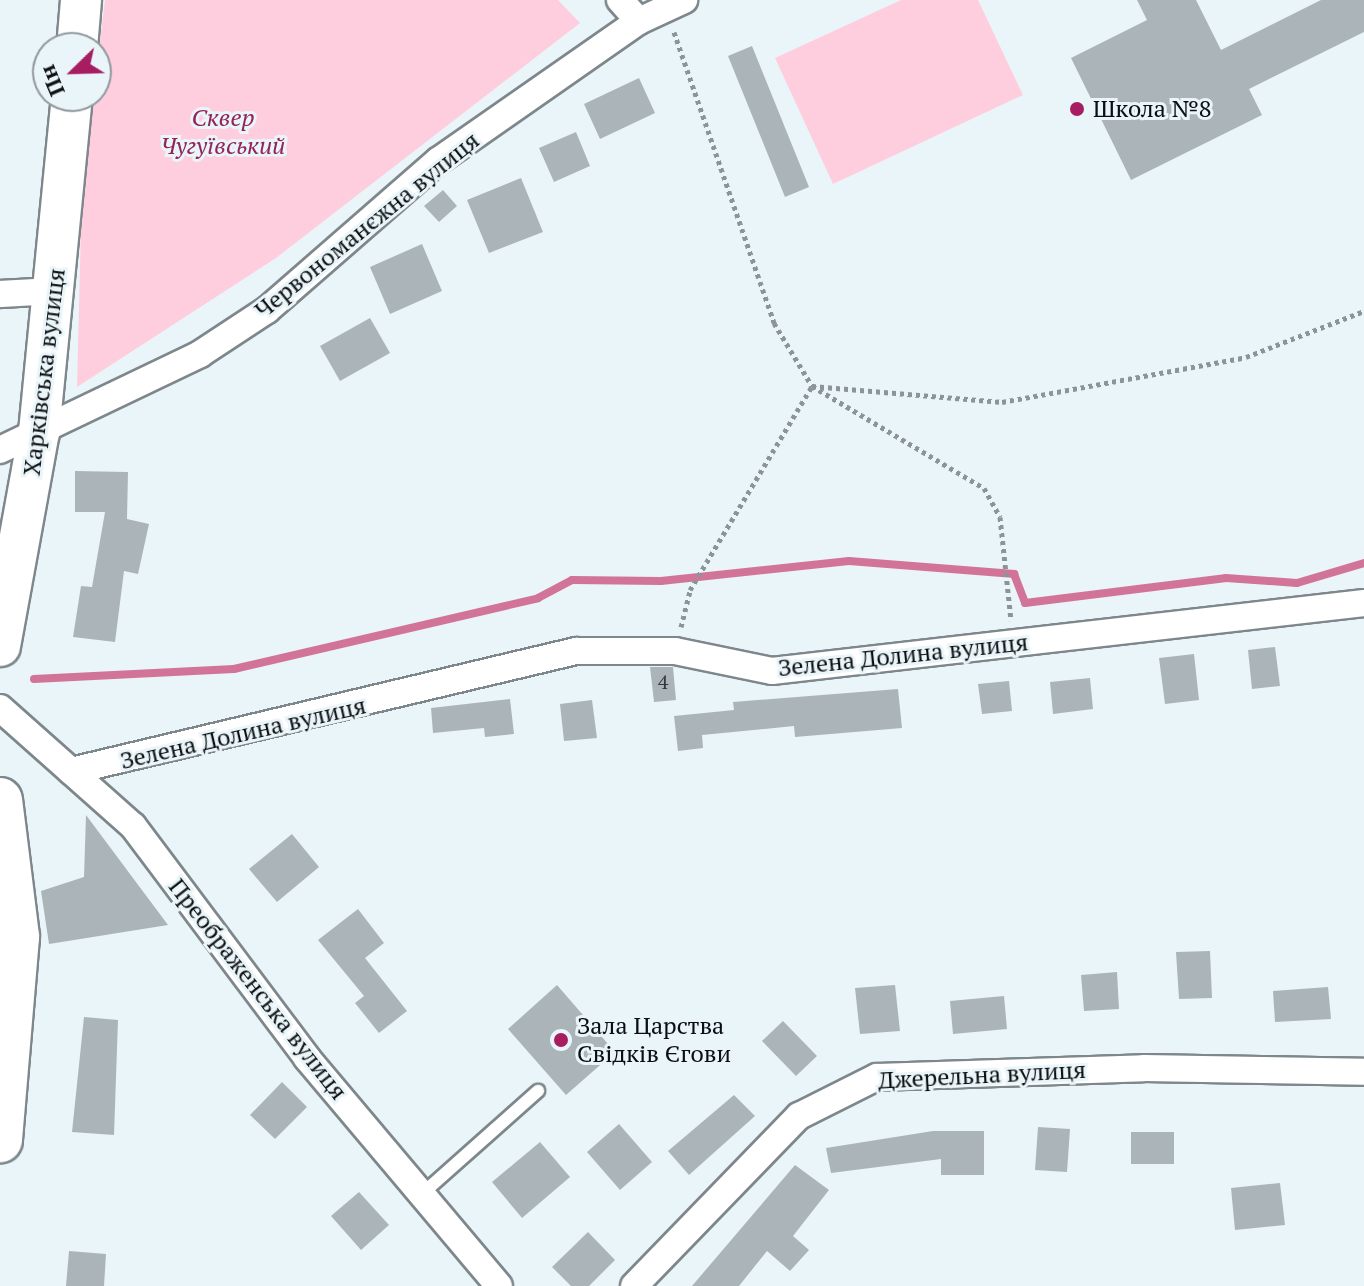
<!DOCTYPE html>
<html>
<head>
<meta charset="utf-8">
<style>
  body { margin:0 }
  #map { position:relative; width:1364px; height:1286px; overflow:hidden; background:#eaf5f9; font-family:"PT Serif",serif }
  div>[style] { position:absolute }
  .green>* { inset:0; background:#ffcede }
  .stream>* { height:8px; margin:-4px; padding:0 4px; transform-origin:4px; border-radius:4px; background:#d27498 }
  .building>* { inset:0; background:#abb5b9 }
  .path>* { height:5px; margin-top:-2.5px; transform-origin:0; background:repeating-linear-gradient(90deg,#8c9497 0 4px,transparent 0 8px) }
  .roads { filter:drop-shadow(2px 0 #7e878b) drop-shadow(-2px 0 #7e878b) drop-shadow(0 2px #7e878b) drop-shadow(0 -2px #7e878b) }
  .service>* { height:12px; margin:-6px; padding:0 6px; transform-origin:6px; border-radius:6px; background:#fff }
  .minor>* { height:26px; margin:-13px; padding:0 13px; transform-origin:13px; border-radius:13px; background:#fff }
  .primary>* { height:40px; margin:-20px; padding:0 20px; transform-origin:20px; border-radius:20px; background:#fff }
  .trunk>* { height:44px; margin:-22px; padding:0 22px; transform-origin:22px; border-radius:22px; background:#fff }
  .dots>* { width:22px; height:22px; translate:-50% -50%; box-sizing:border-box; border:4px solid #eaf5f9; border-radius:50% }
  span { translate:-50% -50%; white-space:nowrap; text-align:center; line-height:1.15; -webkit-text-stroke:6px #eaf5f9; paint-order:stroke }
  .number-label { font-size:20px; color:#34383b }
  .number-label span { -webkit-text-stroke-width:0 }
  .poi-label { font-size:24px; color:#0c0f11 }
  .left { translate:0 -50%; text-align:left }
  .park-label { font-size:24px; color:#932459; font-style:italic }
  .street-label { font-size:24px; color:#0c0f11 }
  .north { position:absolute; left:32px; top:32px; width:80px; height:80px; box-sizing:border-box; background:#eaf5f9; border:2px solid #91999c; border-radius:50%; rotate:247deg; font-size:22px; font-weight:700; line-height:32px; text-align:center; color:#0c0f11 }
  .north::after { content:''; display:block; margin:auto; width:28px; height:36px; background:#a71d62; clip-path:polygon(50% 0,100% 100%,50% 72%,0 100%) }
</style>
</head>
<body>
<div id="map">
  <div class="green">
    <div style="clip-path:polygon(105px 0,558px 0,580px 23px,276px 258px,77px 387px,82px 187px)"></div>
    <div style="clip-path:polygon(901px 0,978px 0,1023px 95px,833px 184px,775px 58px)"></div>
  </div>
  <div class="stream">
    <div style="left:34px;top:679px;width:200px;rotate:-2.9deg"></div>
    <div style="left:234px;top:669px;width:312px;rotate:-13.1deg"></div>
    <div style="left:538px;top:598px;width:38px;rotate:-28deg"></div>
    <div style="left:572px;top:580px;width:89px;rotate:0.6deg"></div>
    <div style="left:661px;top:581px;width:189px;rotate:-6.1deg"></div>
    <div style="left:849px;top:561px;width:166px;rotate:4.5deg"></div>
    <div style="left:1014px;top:574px;width:31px;rotate:69deg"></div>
    <div style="left:1025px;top:603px;width:203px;rotate:-7.1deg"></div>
    <div style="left:1226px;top:578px;width:71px;rotate:4deg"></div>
    <div style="left:1297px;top:583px;width:70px;rotate:-16.6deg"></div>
  </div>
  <div class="building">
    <div style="clip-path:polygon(1137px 0,1196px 0,1221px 50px,1321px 0,1364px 0,1364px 32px,1249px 89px,1262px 115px,1131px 180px,1071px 58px,1147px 20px)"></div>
    <div style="clip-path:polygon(752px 46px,809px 187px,785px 197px,728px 56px)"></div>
    <div style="clip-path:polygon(639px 78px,655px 113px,600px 139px,584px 104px)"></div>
    <div style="clip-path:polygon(576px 132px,590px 166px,554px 182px,539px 148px)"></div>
    <div style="clip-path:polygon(521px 178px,543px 232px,489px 253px,467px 200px)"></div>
    <div style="clip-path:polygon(443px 190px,457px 206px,439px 222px,424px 206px)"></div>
    <div style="clip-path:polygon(422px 244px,442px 291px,390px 314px,370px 267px)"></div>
    <div style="clip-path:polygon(370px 318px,390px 353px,340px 381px,320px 346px)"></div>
    <div style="clip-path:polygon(75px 471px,128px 472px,127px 519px,149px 524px,138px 574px,124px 571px,115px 642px,73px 637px,81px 586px,92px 587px,105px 512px,75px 512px)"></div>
    <div style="clip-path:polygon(1275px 647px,1280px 686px,1252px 689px,1248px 650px)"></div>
    <div style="clip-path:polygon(1194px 654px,1199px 700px,1165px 704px,1159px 658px)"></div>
    <div style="clip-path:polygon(650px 667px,673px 667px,676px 700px,654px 702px)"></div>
    <div style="clip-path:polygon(1090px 678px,1093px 709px,1053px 714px,1050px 682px)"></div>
    <div style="clip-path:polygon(1009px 681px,1012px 711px,982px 714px,978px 684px)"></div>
    <div style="clip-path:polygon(898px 689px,902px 728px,795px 737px,794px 726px,702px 735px,703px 748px,678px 751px,674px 716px,734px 710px,733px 702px)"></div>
    <div style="clip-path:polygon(510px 699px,514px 734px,485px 737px,484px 728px,433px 733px,431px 708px)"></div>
    <div style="clip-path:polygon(592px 700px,597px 738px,564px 741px,560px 704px)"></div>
    <div style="clip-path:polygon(86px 815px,168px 925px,49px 944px,41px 891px,84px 877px)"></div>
    <div style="clip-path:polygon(292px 834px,319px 867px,277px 902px,249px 869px)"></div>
    <div style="clip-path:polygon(358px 909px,384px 943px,365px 958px,407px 1011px,379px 1033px,355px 1003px,364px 996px,318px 940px)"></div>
    <div style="clip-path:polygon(1210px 951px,1212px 998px,1179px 999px,1176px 952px)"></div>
    <div style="clip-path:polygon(1117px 972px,1119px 1009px,1084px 1011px,1081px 975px)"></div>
    <div style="clip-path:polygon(557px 985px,615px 1052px,566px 1095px,508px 1029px)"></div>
    <div style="clip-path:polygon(895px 985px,900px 1031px,860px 1034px,855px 988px)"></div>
    <div style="clip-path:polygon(1328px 987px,1331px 1019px,1275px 1022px,1273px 991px)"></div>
    <div style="clip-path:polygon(1004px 996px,1007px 1029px,953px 1034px,950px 1001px)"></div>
    <div style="clip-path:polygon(84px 1017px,118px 1020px,114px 1135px,72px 1132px)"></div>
    <div style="clip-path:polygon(783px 1021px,817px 1056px,796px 1076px,762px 1041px)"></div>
    <div style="clip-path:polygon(282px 1082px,307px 1107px,275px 1139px,250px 1115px)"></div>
    <div style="clip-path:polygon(734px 1095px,755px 1116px,689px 1175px,668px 1151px)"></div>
    <div style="clip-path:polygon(619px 1124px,652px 1162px,620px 1190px,587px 1152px)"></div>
    <div style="clip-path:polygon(1038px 1127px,1070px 1129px,1067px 1172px,1035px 1170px)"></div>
    <div style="clip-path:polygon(933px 1131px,984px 1131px,984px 1175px,941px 1175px,941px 1159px,831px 1173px,826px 1148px)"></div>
    <div style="clip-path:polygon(1131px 1132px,1174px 1132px,1174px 1164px,1131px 1164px)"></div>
    <div style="clip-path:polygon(540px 1142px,570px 1177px,522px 1218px,492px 1182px)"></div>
    <div style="clip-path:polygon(795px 1165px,829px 1190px,793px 1236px,809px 1250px,790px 1271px,767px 1251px,739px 1286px,692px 1286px)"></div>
    <div style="clip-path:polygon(1280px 1183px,1285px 1225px,1235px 1230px,1231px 1188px)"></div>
    <div style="clip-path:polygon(359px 1192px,389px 1225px,361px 1250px,331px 1216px)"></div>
    <div style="clip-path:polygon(588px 1232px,615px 1260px,589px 1286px,571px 1286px,552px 1267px)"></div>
    <div style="clip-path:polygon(69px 1251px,106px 1254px,104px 1286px,66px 1286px)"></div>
  </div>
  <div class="path">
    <div style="left:674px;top:32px;width:308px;rotate:71deg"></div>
    <div style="left:774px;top:323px;width:74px;rotate:58.9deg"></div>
    <div style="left:812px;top:386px;width:200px;rotate:30.7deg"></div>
    <div style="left:984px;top:488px;width:33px;rotate:61deg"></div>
    <div style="left:1000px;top:517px;width:104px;rotate:83.9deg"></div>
    <div style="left:681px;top:627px;width:38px;rotate:-76deg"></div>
    <div style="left:690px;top:590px;width:238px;rotate:-59.1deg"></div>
    <div style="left:812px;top:386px;width:191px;rotate:4.8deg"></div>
    <div style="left:1002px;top:402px;width:248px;rotate:-10.4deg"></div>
    <div style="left:1246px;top:357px;width:127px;rotate:-21.3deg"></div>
  </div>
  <div class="roads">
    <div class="service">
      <div style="left:423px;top:1193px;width:154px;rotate:-41.6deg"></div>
    </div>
    <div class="minor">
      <div style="left:620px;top:0;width:28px;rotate:48deg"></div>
      <div style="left:0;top:294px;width:54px;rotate:-3.2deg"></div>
      <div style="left:0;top:450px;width:222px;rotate:-25.6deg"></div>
      <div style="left:200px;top:354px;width:80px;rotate:-33.3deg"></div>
      <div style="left:267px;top:310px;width:227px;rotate:-41.1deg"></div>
      <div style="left:438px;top:161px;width:245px;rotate:-34.9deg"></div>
      <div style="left:639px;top:21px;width:50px;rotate:-25deg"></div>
      <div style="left:0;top:708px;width:178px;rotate:41.6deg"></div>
      <div style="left:133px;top:826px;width:290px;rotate:53.1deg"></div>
      <div style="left:307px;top:1058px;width:298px;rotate:49.9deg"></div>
      <div style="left:71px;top:771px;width:519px;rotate:-13.37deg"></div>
      <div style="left:576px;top:651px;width:99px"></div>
      <div style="left:675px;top:651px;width:99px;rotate:11.7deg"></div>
      <div style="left:772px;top:671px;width:596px;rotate:-6.55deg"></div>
      <div style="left:634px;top:1286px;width:237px;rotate:-45.9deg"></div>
      <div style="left:799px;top:1116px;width:87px;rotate:-26.6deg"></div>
      <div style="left:877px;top:1077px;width:267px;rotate:-1.9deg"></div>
      <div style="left:1144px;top:1068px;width:220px;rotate:1deg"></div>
    </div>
    <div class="primary">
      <div style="left:77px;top:48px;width:48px;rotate:-85.2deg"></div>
      <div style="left:0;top:646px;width:218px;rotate:-79.7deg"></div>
      <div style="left:39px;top:432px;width:338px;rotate:-84.4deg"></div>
    </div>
    <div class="trunk">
      <div style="left:0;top:800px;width:138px;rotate:82.9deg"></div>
      <div style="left:17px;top:937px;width:204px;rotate:94.8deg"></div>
    </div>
  </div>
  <div class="dots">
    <div style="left:1077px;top:109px;background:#a71d62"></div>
    <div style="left:561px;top:1040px;background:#a71d62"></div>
  </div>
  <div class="number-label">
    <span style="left:663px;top:681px">4</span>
  </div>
  <div class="poi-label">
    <span class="left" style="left:1093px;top:109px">Школа №8</span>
    <span class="left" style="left:577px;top:1040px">Зала Царства<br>Свідків Єгови</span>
  </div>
  <div class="park-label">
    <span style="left:223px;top:132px">Сквер<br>Чугуївський</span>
  </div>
  <div class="street-label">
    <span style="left:367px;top:225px;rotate:-39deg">Червономанєжна вулиця</span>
    <span style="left:44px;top:372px;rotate:-83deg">Харківська вулиця</span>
    <span style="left:903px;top:655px;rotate:-6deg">Зелена Долина вулиця</span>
    <span style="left:243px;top:733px;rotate:-13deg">Зелена Долина вулиця</span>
    <span style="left:258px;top:989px;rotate:52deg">Преображенська вулиця</span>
    <span style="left:982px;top:1075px;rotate:-3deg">Джерельна вулиця</span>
  </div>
  <div class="north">Пн</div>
</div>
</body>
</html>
